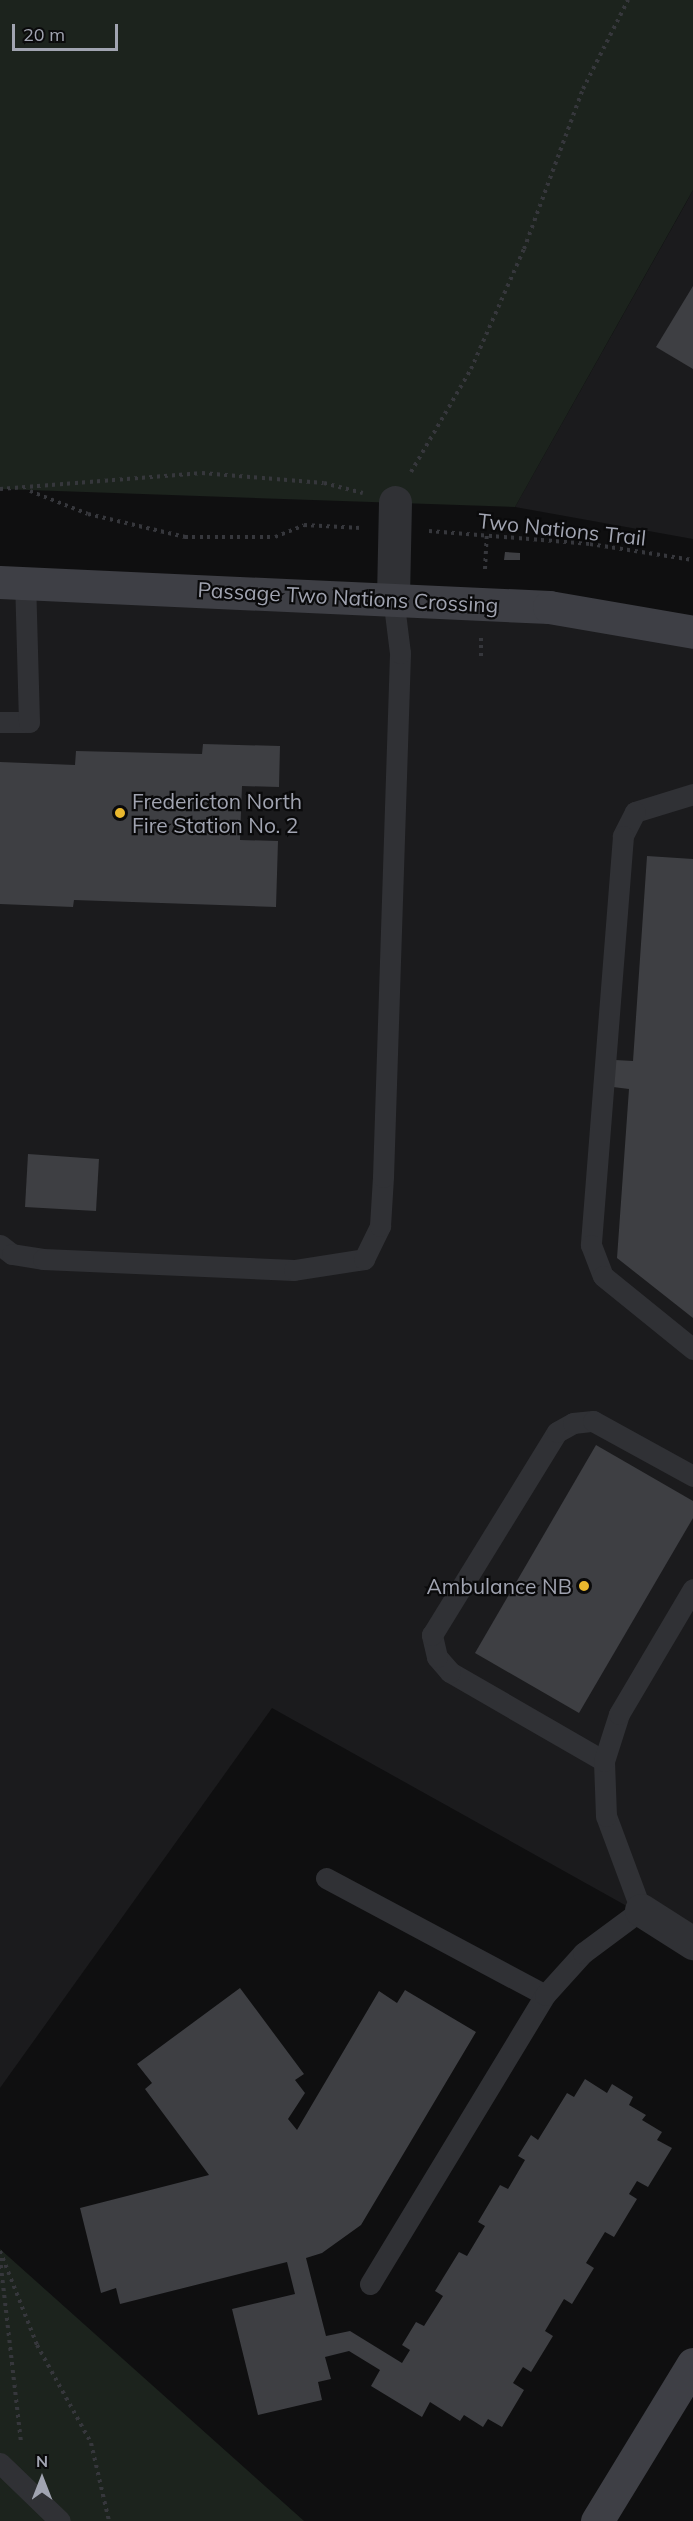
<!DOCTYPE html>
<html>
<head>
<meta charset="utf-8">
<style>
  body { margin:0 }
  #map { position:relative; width:693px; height:2521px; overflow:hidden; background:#0f0f10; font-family:Mulish,sans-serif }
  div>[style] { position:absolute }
  .built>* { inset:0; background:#1b1b1d }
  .green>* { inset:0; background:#1c231d }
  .building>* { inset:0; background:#3e3f43 }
  .path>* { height:4px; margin-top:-2px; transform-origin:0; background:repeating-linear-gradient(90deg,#36373c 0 3px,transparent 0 7.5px) }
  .service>* { height:21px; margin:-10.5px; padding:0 10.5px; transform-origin:10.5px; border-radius:10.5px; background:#303135 }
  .minor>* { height:33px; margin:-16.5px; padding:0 16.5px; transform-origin:16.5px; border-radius:16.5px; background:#303135 }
  .secondary>* { height:33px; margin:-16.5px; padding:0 16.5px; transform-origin:16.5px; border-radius:16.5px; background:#3e3f45 }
  .dots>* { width:16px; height:16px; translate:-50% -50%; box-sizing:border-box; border:3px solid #0a0a0b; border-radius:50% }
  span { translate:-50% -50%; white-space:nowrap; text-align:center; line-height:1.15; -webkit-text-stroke:4.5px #0a0a0b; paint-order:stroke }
  .street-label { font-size:21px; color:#a1a4b1 }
  .poi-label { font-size:21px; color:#a1a4b1 }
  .left { translate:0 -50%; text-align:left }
  .right { translate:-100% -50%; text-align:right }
  .north { position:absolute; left:12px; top:2449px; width:60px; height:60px; -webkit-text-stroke:4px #0a0a0b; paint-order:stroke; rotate:0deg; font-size:16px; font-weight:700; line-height:24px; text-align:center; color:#a1a4b1 }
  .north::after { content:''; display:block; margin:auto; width:21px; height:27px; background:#a1a4b1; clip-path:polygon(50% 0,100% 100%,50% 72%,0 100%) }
  .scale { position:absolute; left:12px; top:24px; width:106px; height:27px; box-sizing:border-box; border:3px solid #a1a4b1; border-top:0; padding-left:8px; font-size:18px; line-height:21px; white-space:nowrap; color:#a1a4b1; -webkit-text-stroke:4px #0a0a0b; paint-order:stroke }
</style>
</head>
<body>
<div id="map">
  <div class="built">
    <div style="clip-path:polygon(693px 190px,693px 539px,515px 507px,686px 203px)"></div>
    <div style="clip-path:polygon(0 582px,693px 632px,693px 1943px,272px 1708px,0 2088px)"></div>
  </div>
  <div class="green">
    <div style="clip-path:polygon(0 0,693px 0,693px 190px,515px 507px,0 489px)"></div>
    <div style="clip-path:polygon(0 2249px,304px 2521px,0 2521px)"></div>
  </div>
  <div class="building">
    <div style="clip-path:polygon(693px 286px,693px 369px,656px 347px)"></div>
    <div style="clip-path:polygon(505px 552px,520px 553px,520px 560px,504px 560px)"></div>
    <div style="clip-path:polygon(203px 744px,280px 746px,279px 787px,242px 786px,240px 840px,278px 841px,276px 907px,74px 900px,73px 907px,0 904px,0 762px,75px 765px,76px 751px,202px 754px)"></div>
    <div style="clip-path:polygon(647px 856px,693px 859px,693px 1318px,617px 1258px,629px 1089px,613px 1087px,615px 1060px,633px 1061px)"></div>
    <div style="clip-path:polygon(28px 1154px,99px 1159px,96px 1211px,25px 1207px)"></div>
    <div style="clip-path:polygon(596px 1445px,693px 1501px,693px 1518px,579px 1713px,475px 1653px)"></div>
    <div style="clip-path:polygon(240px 1988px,304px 2074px,295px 2080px,305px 2093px,288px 2119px,297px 2130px,379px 1991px,397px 2003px,405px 1990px,476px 2032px,361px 2225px,322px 2253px,306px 2258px,326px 2336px,350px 2331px,402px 2363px,410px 2350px,402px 2345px,416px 2322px,424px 2326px,443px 2296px,435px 2291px,459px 2252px,467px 2256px,485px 2226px,478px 2222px,500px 2185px,508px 2189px,525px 2160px,518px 2156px,531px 2135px,538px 2140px,567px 2093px,574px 2097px,585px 2079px,607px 2093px,612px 2084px,633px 2097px,629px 2105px,646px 2115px,642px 2120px,662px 2132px,657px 2140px,672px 2148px,648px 2187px,637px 2181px,629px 2194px,637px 2199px,614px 2237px,605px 2232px,586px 2263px,594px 2268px,572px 2304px,564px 2299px,545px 2331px,553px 2336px,531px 2372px,523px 2367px,513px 2383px,524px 2390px,502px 2427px,488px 2419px,483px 2427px,464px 2415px,460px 2421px,430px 2402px,422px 2417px,371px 2386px,380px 2370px,349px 2351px,325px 2357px,331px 2379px,318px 2382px,322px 2400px,258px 2415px,232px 2309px,295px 2294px,287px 2262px,120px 2304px,116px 2288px,101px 2293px,80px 2208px,209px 2175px,145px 2089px,152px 2083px,137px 2064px)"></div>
  </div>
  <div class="path">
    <div style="left:411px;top:472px;width:119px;rotate:-59.8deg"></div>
    <div style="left:471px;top:369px;width:131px;rotate:-66.2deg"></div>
    <div style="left:524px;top:249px;width:171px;rotate:-69.8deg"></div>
    <div style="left:583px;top:89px;width:100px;rotate:-63.2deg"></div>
    <div style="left:0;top:489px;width:203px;rotate:-4.5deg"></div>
    <div style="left:202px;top:473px;width:122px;rotate:4.7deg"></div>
    <div style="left:324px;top:483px;width:40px;rotate:14.4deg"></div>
    <div style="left:30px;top:491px;width:62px;rotate:21.6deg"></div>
    <div style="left:88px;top:514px;width:100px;rotate:13.3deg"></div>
    <div style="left:185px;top:537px;width:90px"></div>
    <div style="left:275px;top:537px;width:31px;rotate:-22deg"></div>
    <div style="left:304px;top:525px;width:57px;rotate:3deg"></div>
    <div style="left:429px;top:531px;width:162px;rotate:4.6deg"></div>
    <div style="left:590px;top:544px;width:104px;rotate:8.8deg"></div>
    <div style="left:485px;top:569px;width:35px;rotate:-87deg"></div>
    <div style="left:481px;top:656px;width:19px;rotate:-90deg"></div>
    <div style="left:0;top:2251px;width:101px;rotate:68.5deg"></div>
    <div style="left:37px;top:2345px;width:112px;rotate:61.1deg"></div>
    <div style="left:91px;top:2443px;width:80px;rotate:77deg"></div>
    <div style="left:0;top:2258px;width:185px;rotate:83.5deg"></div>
  </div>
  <div class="service">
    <div style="left:0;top:722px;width:29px"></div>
    <div style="left:29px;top:722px;width:139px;rotate:-91.6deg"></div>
    <div style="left:693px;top:794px;width:61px;rotate:162.8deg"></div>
    <div style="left:635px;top:812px;width:27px;rotate:117deg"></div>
    <div style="left:623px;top:836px;width:410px;rotate:94.5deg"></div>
    <div style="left:591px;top:1245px;width:33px;rotate:69deg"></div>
    <div style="left:603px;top:1276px;width:116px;rotate:39deg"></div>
    <div style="left:0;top:1245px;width:15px;rotate:37deg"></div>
    <div style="left:12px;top:1254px;width:31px;rotate:9deg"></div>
    <div style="left:43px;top:1259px;width:251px;rotate:2.5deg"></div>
    <div style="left:294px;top:1270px;width:71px;rotate:-8.9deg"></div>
    <div style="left:364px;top:1259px;width:37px;rotate:-64deg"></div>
    <div style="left:380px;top:1226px;width:49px;rotate:-86.5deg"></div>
    <div style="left:383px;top:1177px;width:524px;rotate:-88.14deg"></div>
    <div style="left:400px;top:653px;width:56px;rotate:-97.1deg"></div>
    <div style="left:604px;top:1761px;width:178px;rotate:-150deg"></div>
    <div style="left:450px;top:1672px;width:20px;rotate:-131deg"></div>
    <div style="left:437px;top:1657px;width:23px;rotate:-103deg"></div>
    <div style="left:432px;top:1635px;width:238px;rotate:-58.4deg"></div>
    <div style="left:557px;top:1432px;width:18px;rotate:-29deg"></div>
    <div style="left:573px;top:1423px;width:20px;rotate:-6deg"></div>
    <div style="left:593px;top:1421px;width:114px;rotate:28.8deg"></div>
    <div style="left:326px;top:1878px;width:248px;rotate:28.1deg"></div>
    <div style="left:370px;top:2284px;width:338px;rotate:-58.8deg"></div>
    <div style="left:545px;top:1995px;width:57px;rotate:-47.9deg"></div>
    <div style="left:583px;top:1953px;width:72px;rotate:-36.6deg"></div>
    <div style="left:641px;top:1910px;width:100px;rotate:-110.4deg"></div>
    <div style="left:606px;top:1816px;width:55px;rotate:-92.1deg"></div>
    <div style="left:604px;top:1761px;width:49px;rotate:-72.3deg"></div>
    <div style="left:619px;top:1714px;width:145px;rotate:-59.4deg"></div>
    <div style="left:0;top:2463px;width:83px;rotate:44deg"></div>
  </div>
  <div class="minor">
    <div style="left:393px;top:597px;width:95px;rotate:-88.8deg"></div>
    <div style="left:641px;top:1910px;width:62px;rotate:32.4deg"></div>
  </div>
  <div class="secondary">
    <div style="left:0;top:582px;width:550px;rotate:2.61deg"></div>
    <div style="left:549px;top:607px;width:146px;rotate:9.8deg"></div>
    <div style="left:597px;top:2521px;width:184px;rotate:-58.6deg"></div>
  </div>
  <div class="dots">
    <div style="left:120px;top:813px;background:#e9b82e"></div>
    <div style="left:584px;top:1586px;background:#e9b82e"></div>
  </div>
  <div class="street-label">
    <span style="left:562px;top:529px;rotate:6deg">Two Nations Trail</span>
    <span style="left:348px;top:597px;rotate:3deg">Passage Two Nations Crossing</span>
  </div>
  <div class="poi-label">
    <span class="left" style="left:132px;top:813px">Fredericton North<br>Fire Station No. 2</span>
    <span class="right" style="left:572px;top:1586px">Ambulance NB</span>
  </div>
  <div class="north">N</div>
  <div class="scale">20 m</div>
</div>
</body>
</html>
